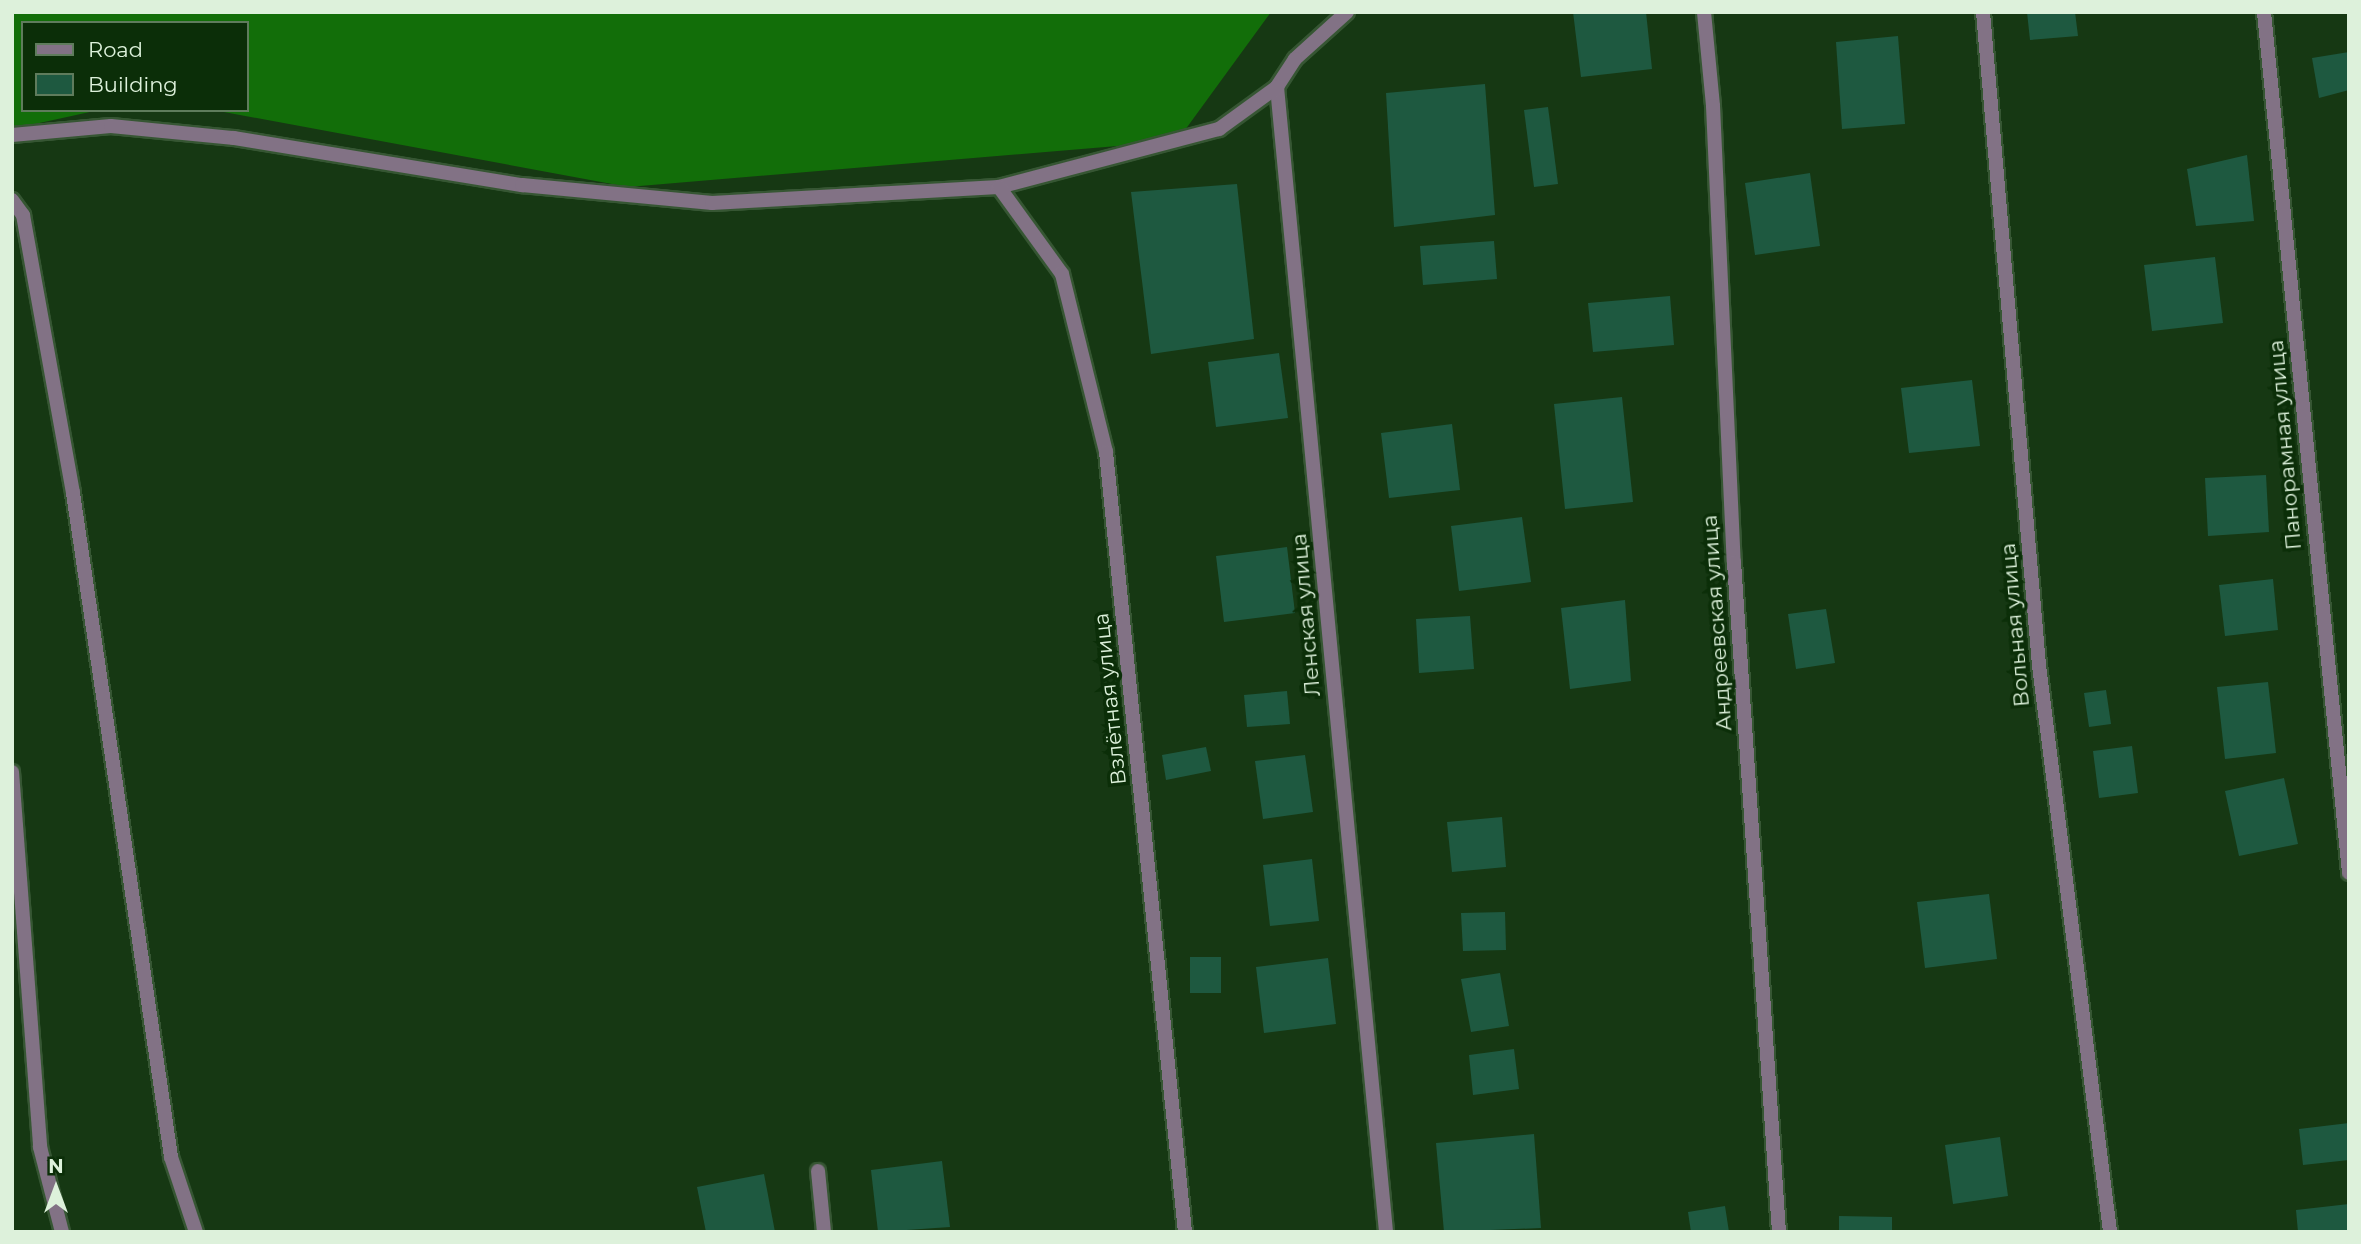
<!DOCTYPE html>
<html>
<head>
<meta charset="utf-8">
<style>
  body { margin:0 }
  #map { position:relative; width:2361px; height:1244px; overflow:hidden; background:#163813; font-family:Montserrat,sans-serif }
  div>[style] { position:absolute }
  .forest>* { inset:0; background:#126e09 }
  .building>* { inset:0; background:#1e5940 }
  .roads { filter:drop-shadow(2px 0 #365633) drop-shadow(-2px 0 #365633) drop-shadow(0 2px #365633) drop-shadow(0 -2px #365633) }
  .service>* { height:14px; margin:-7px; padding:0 7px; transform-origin:7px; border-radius:7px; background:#827285 }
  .tertiary>* { height:14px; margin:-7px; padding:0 7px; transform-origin:7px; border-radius:7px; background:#827285 }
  span { translate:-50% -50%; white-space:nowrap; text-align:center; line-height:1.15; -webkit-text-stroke:7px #0b2e08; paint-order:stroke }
  .street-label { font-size:21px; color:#ddf1db }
  .frame { position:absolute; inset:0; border:14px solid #ddf1db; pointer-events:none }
  .legend { position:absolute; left:21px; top:21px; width:228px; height:91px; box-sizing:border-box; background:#0b2e08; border:2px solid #5f7c5c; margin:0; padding:9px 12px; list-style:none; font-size:21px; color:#ddf1db }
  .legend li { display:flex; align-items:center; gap:14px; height:35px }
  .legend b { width:35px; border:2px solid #5f7c5c }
  .north { position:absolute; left:21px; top:1153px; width:70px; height:70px; -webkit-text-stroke:5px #0b2e08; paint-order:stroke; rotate:0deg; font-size:19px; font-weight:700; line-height:28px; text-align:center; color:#ddf1db }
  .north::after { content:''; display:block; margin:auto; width:24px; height:32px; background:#ddf1db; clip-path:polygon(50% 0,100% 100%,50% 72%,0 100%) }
</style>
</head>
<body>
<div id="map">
  <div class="forest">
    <div style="clip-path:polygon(12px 12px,1271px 12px,1177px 141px,628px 187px,213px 110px,247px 110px,247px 23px,23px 23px,23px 110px,99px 110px,12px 129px)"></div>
  </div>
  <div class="building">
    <div style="clip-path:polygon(1573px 12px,1646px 12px,1652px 69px,1581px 77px)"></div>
    <div style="clip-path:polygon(2027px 12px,2075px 12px,2078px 36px,2030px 40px)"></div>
    <div style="clip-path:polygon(1898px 36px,1905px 124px,1842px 129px,1836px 42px)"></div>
    <div style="clip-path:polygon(2349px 52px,2349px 90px,2319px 98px,2312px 58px)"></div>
    <div style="clip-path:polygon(1485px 84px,1495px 215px,1394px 227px,1386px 93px)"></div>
    <div style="clip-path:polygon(1548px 107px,1558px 184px,1534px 187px,1524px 110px)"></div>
    <div style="clip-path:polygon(2247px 155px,2254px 221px,2196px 226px,2187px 169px)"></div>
    <div style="clip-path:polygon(1810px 173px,1820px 246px,1755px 255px,1745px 183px)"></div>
    <div style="clip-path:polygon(1237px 184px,1254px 339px,1151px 354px,1131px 192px)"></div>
    <div style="clip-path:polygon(1494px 241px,1497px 279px,1423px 285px,1420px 246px)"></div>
    <div style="clip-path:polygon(2215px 257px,2223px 323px,2152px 331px,2144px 265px)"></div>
    <div style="clip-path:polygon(1670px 296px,1674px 345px,1593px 352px,1588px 303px)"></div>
    <div style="clip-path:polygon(1279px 353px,1288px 418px,1216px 427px,1208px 362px)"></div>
    <div style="clip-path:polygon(1972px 380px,1980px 446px,1909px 453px,1901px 388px)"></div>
    <div style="clip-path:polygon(1622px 397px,1633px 502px,1565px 509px,1554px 404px)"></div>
    <div style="clip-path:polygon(1452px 424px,1460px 490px,1389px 498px,1381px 433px)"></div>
    <div style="clip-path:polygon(2266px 475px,2269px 532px,2208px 536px,2205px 478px)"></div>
    <div style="clip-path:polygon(1522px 517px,1531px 582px,1459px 591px,1451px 526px)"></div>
    <div style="clip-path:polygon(1287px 547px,1295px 613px,1224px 622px,1216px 556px)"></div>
    <div style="clip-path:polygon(2273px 579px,2278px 630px,2225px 636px,2219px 585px)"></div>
    <div style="clip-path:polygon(1625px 600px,1631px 681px,1570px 689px,1561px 608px)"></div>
    <div style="clip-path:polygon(1826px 609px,1835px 663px,1796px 669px,1788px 614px)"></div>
    <div style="clip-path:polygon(1470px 616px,1474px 669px,1419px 673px,1416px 619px)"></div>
    <div style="clip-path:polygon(2268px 682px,2276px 753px,2225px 759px,2217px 687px)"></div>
    <div style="clip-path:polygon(2106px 690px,2111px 724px,2089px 727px,2084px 693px)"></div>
    <div style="clip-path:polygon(1287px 691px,1290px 724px,1247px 727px,1244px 695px)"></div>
    <div style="clip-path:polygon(2132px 746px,2138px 793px,2099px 798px,2093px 751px)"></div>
    <div style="clip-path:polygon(1206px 747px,1211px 771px,1166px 780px,1162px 755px)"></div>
    <div style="clip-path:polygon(1305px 755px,1313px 812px,1263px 819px,1255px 761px)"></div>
    <div style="clip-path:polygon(2284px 778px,2298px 844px,2239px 856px,2225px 791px)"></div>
    <div style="clip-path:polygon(1502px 817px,1506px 867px,1452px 872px,1447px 822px)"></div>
    <div style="clip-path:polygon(1312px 859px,1319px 921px,1270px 926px,1263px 865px)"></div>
    <div style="clip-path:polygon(1989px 894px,1997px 959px,1925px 968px,1917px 902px)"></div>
    <div style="clip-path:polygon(1505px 912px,1506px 950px,1463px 951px,1461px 913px)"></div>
    <div style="clip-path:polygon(1190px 957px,1221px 957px,1221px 993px,1190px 993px)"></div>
    <div style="clip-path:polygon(1328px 958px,1336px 1024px,1264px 1033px,1256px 967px)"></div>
    <div style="clip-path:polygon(1500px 973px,1509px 1026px,1471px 1032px,1461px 979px)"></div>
    <div style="clip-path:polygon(1514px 1049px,1519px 1089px,1473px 1095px,1469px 1055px)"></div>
    <div style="clip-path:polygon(2349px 1123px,2349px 1160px,2303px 1165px,2299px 1129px)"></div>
    <div style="clip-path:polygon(1534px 1134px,1541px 1228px,1444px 1232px,1436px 1143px)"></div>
    <div style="clip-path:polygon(2000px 1137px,2008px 1196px,1953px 1204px,1945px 1145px)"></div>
    <div style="clip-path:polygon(942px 1161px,950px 1227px,878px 1232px,871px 1170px)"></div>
    <div style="clip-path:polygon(764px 1174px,775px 1232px,706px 1232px,697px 1187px)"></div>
    <div style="clip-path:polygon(2349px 1204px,2349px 1232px,2298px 1232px,2296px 1210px)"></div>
    <div style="clip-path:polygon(1725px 1206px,1729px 1232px,1691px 1232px,1688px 1212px)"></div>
    <div style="clip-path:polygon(1839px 1216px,1892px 1217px,1892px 1232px,1839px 1232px)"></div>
  </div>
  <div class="roads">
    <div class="service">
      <div style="left:1347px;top:12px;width:70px;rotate:137.9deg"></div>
      <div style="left:1295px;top:59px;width:33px;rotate:123deg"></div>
      <div style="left:1277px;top:87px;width:1150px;rotate:84.56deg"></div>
      <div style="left:1704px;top:12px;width:94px;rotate:84.5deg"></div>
      <div style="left:1713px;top:106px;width:456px;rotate:87.4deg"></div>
      <div style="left:1734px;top:562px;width:672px;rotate:86.16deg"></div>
      <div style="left:1983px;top:12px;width:655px;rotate:85.1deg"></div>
      <div style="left:2039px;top:665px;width:571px;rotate:82.86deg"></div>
      <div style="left:2264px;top:12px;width:865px;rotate:84.36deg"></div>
      <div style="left:12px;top:135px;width:99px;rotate:-5.2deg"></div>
      <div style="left:111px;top:126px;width:124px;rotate:5.6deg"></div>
      <div style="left:234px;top:138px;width:292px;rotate:9.3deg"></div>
      <div style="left:522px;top:185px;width:191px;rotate:5.4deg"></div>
      <div style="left:712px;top:203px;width:287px;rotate:-3.2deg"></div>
      <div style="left:999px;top:187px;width:228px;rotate:-14.8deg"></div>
      <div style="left:1219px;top:129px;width:72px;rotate:-35.9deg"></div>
      <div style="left:999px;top:187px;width:107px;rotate:54.1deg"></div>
      <div style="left:1062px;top:274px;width:183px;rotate:76.1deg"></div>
      <div style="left:1106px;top:452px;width:784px;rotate:84.22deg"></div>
      <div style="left:12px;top:200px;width:19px;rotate:54deg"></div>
      <div style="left:23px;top:215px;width:282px;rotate:79.8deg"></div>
      <div style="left:73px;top:493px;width:671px;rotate:81.6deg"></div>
      <div style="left:171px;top:1157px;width:79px;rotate:71.6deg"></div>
      <div style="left:818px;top:1171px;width:61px;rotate:84.4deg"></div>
    </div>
    <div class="tertiary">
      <div style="left:12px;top:772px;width:376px;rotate:85.7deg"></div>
      <div style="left:40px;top:1147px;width:88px;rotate:75.5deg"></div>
    </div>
  </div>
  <div class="street-label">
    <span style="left:2285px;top:445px;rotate:-95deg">Панорамная улица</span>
    <span style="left:1306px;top:615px;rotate:-95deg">Ленская улица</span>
    <span style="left:1717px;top:623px;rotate:-94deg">Андреевская улица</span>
    <span style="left:2015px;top:625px;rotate:-95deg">Вольная улица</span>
    <span style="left:1110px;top:699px;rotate:-96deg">Взлётная улица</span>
  </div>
  <div class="frame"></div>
  <ul class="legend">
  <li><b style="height:9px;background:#827285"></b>Road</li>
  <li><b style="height:19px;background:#1e5940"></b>Building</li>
  </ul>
  <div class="north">N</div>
</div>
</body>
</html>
